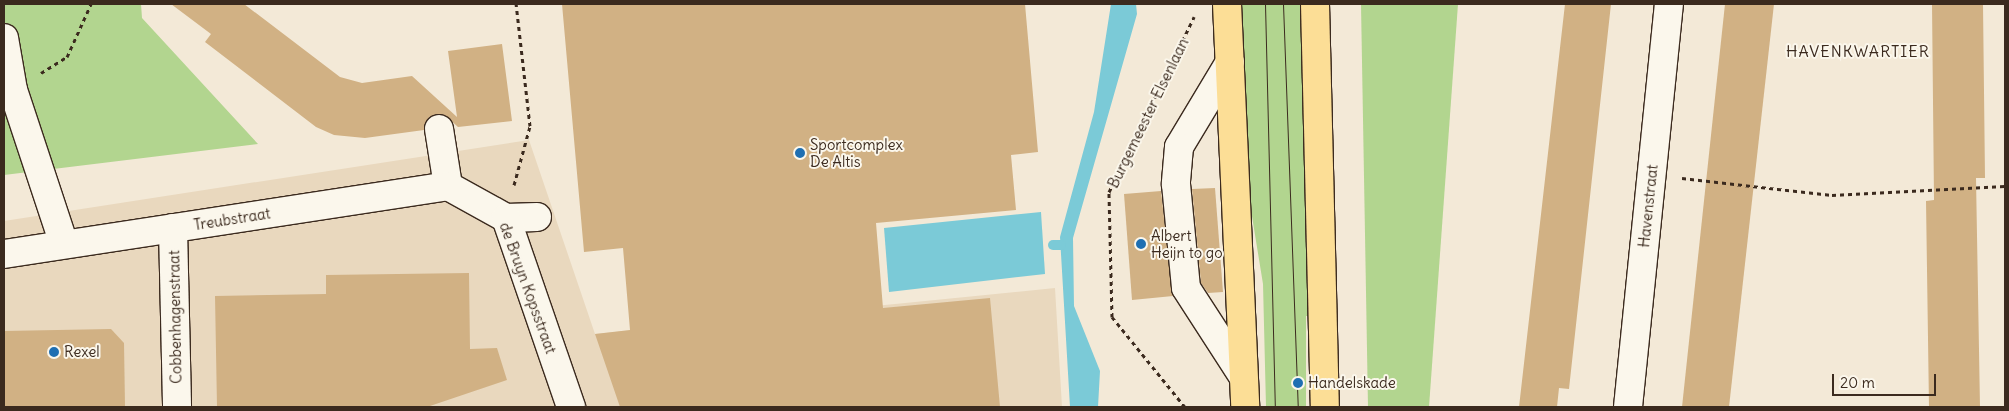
<!DOCTYPE html>
<html>
<head>
<meta charset="utf-8">
<style>
  body { margin:0 }
  #map { position:relative; width:2009px; height:411px; overflow:hidden; background:#f3e9d7; font-family:Delius,sans-serif }
  div>[style] { position:absolute }
  .built>* { inset:0; background:#e9d8be }
  .green>* { inset:0; background:#b2d58f }
  .water>* { inset:0; background:#7bcad7 }
  .stream>* { height:10px; margin:-5px; padding:0 5px; transform-origin:5px; border-radius:5px; background:#7bcad7 }
  .building>* { inset:0; background:#d1b184 }
  .path>* { height:3px; margin-top:-1.5px; transform-origin:0; background:repeating-linear-gradient(90deg,#3b2a1e 0 4px,transparent 0 8px) }
  .roads { filter:drop-shadow(1px 0 #3b2a1e) drop-shadow(-1px 0 #3b2a1e) drop-shadow(0 1px #3b2a1e) drop-shadow(0 -1px #3b2a1e) }
  .minor>* { height:28px; margin:-14px; padding:0 14px; transform-origin:14px; border-radius:14px; background:#fbf7ec }
  .major>* { height:28px; margin:-14px; padding:0 14px; transform-origin:14px; border-radius:14px; background:#fcde96 }
  .tram>* { height:1px; margin:-0.5px; padding:0 0.5px; transform-origin:0.5px; border-radius:0.5px; background:#3b2a1e }
  .dots>* { width:14px; height:14px; translate:-50% -50%; box-sizing:border-box; border:2px solid #fbf7ec; border-radius:50% }
  span { translate:-50% -50%; white-space:nowrap; text-align:center; line-height:1.15; -webkit-text-stroke:4px #fbf7ec; paint-order:stroke }
  .street-label { font-size:15px; color:#3b2a1e }
  .poi-label { font-size:15px; color:#3b2a1e }
  .left { translate:0 -50%; text-align:left }
  .neighbourhood-label { font-size:16px; color:#3b2a1e; letter-spacing:1px }
  .frame { position:absolute; inset:0; border:5px solid #3b2a1e; pointer-events:none }
  .scale { position:absolute; left:1832px; top:374px; width:104px; height:22px; box-sizing:border-box; border:2px solid #3b2a1e; border-top:0; padding-left:6px; font-size:15px; line-height:18px; white-space:nowrap; color:#3b2a1e; -webkit-text-stroke:4px #fbf7ec; paint-order:stroke }
</style>
</head>
<body>
<div id="map">
  <div class="built">
    <div style="clip-path:polygon(529px 140px,595px 334px,1055px 288px,1062px 407px,4px 407px,4px 221px)"></div>
  </div>
  <div class="green">
    <div style="clip-path:polygon(4px 4px,141px 4px,142px 18px,258px 144px,4px 175px)"></div>
    <div style="clip-path:polygon(1235px 4px,1305px 4px,1316px 316px,1306px 316px,1306px 407px,1266px 407px,1263px 284px,1243px 161px)"></div>
    <div style="clip-path:polygon(1361px 4px,1458px 4px,1429px 407px,1368px 407px)"></div>
  </div>
  <div class="water">
    <div style="clip-path:polygon(1111px 4px,1136px 4px,1137px 14px,1073px 238px,1074px 306px,1100px 371px,1098px 407px,1070px 407px,1060px 237px,1094px 112px)"></div>
    <div style="clip-path:polygon(1041px 212px,1045px 274px,889px 292px,884px 228px)"></div>
  </div>
  <div class="stream">
    <div style="left:1053px;top:245px;width:8px"></div>
  </div>
  <div class="building">
    <div style="clip-path:polygon(171px 4px,244px 4px,340px 77px,362px 83px,412px 76px,457px 117px,448px 51px,502px 44px,512px 121px,458px 127px,445px 115px,437px 114px,429px 117px,424px 130px,365px 138px,334px 135px,316px 127px,205px 42px,211px 34px)"></div>
    <div style="clip-path:polygon(562px 4px,1025px 4px,1038px 152px,1011px 155px,1016px 210px,876px 223px,883px 308px,990px 298px,1000px 407px,620px 407px,595px 334px,630px 330px,623px 248px,584px 252px)"></div>
    <div style="clip-path:polygon(1565px 4px,1611px 4px,1569px 389px,1559px 388px,1557px 407px,1519px 407px)"></div>
    <div style="clip-path:polygon(1725px 4px,1774px 4px,1729px 407px,1682px 407px)"></div>
    <div style="clip-path:polygon(1932px 4px,1983px 4px,1985px 178px,1976px 178px,1980px 407px,1929px 407px,1926px 201px,1934px 200px)"></div>
    <div style="clip-path:polygon(1215px 188px,1223px 292px,1208px 293px,1201px 283px,1192px 189px)"></div>
    <div style="clip-path:polygon(1161px 191px,1173px 296px,1132px 300px,1124px 194px)"></div>
    <div style="clip-path:polygon(469px 273px,470px 349px,497px 348px,507px 380px,427px 407px,217px 407px,215px 296px,326px 294px,326px 275px)"></div>
    <div style="clip-path:polygon(111px 329px,124px 343px,125px 407px,4px 407px,4px 331px)"></div>
  </div>
  <div class="path">
    <div style="left:41px;top:73px;width:31px;rotate:-32deg"></div>
    <div style="left:67px;top:57px;width:58px;rotate:-65.6deg"></div>
    <div style="left:1682px;top:178px;width:151px;rotate:6.5deg"></div>
    <div style="left:1832px;top:195px;width:173px;rotate:-3deg"></div>
    <div style="left:514px;top:185px;width:61px;rotate:-74.8deg"></div>
    <div style="left:530px;top:126px;width:123px;rotate:-96.5deg"></div>
    <div style="left:1185px;top:407px;width:116px;rotate:-129deg"></div>
    <div style="left:1112px;top:317px;width:125px;rotate:-91.4deg"></div>
    <div style="left:1109px;top:192px;width:195px;rotate:-64.1deg"></div>
  </div>
  <div class="roads">
    <div class="minor">
      <div style="left:4px;top:38px;width:53px;rotate:80.2deg"></div>
      <div style="left:13px;top:90px;width:162px;rotate:71.7deg"></div>
      <div style="left:1230px;top:62px;width:99px;rotate:121deg"></div>
      <div style="left:1179px;top:147px;width:37px;rotate:95deg"></div>
      <div style="left:1176px;top:184px;width:104px;rotate:84.5deg"></div>
      <div style="left:1186px;top:288px;width:105px;rotate:57.1deg"></div>
      <div style="left:439px;top:129px;width:58px;rotate:81deg"></div>
      <div style="left:506px;top:218px;width:31px;rotate:-2deg"></div>
      <div style="left:173px;top:228px;width:179px;rotate:88.7deg"></div>
      <div style="left:4px;top:254px;width:449px;rotate:-8.7deg"></div>
      <div style="left:448px;top:186px;width:66px;rotate:28.9deg"></div>
      <div style="left:506px;top:218px;width:200px;rotate:71deg"></div>
      <div style="left:1628px;top:407px;width:405px;rotate:-84.2deg"></div>
    </div>
    <div class="major">
      <div style="left:1227px;top:4px;width:403px;rotate:87.4deg"></div>
      <div style="left:1315px;top:4px;width:403px;rotate:88.6deg"></div>
    </div>
  </div>
  <div class="tram">
    <div style="left:1265px;top:4px;width:403px;rotate:88.6deg"></div>
    <div style="left:1283px;top:4px;width:403px;rotate:87.9deg"></div>
  </div>
  <div class="dots">
    <div style="left:800px;top:153px;background:#1f6fb2"></div>
    <div style="left:1141px;top:244px;background:#1f6fb2"></div>
    <div style="left:54px;top:352px;background:#1f6fb2"></div>
    <div style="left:1298px;top:383px;background:#1f6fb2"></div>
  </div>
  <div class="street-label">
    <span style="left:1148px;top:113px;rotate:-64deg">Burgemeester Elsenlaan</span>
    <span style="left:1648px;top:206px;rotate:-84deg">Havenstraat</span>
    <span style="left:232px;top:219px;rotate:-9deg">Treubstraat</span>
    <span style="left:528px;top:288px;rotate:70deg">de Bruyn Kopsstraat</span>
    <span style="left:175px;top:317px;rotate:-91deg">Cobbenhagenstraat</span>
  </div>
  <div class="poi-label">
    <span class="left" style="left:810px;top:153px">Sportcomplex<br>De Altis</span>
    <span class="left" style="left:1151px;top:244px">Albert<br>Heijn to go</span>
    <span class="left" style="left:64px;top:352px">Rexel</span>
    <span class="left" style="left:1308px;top:383px">Handelskade</span>
  </div>
  <div class="neighbourhood-label">
    <span style="left:1858px;top:51px">HAVENKWARTIER</span>
  </div>
  <div class="frame"></div>
  <div class="scale">20 m</div>
</div>
</body>
</html>
